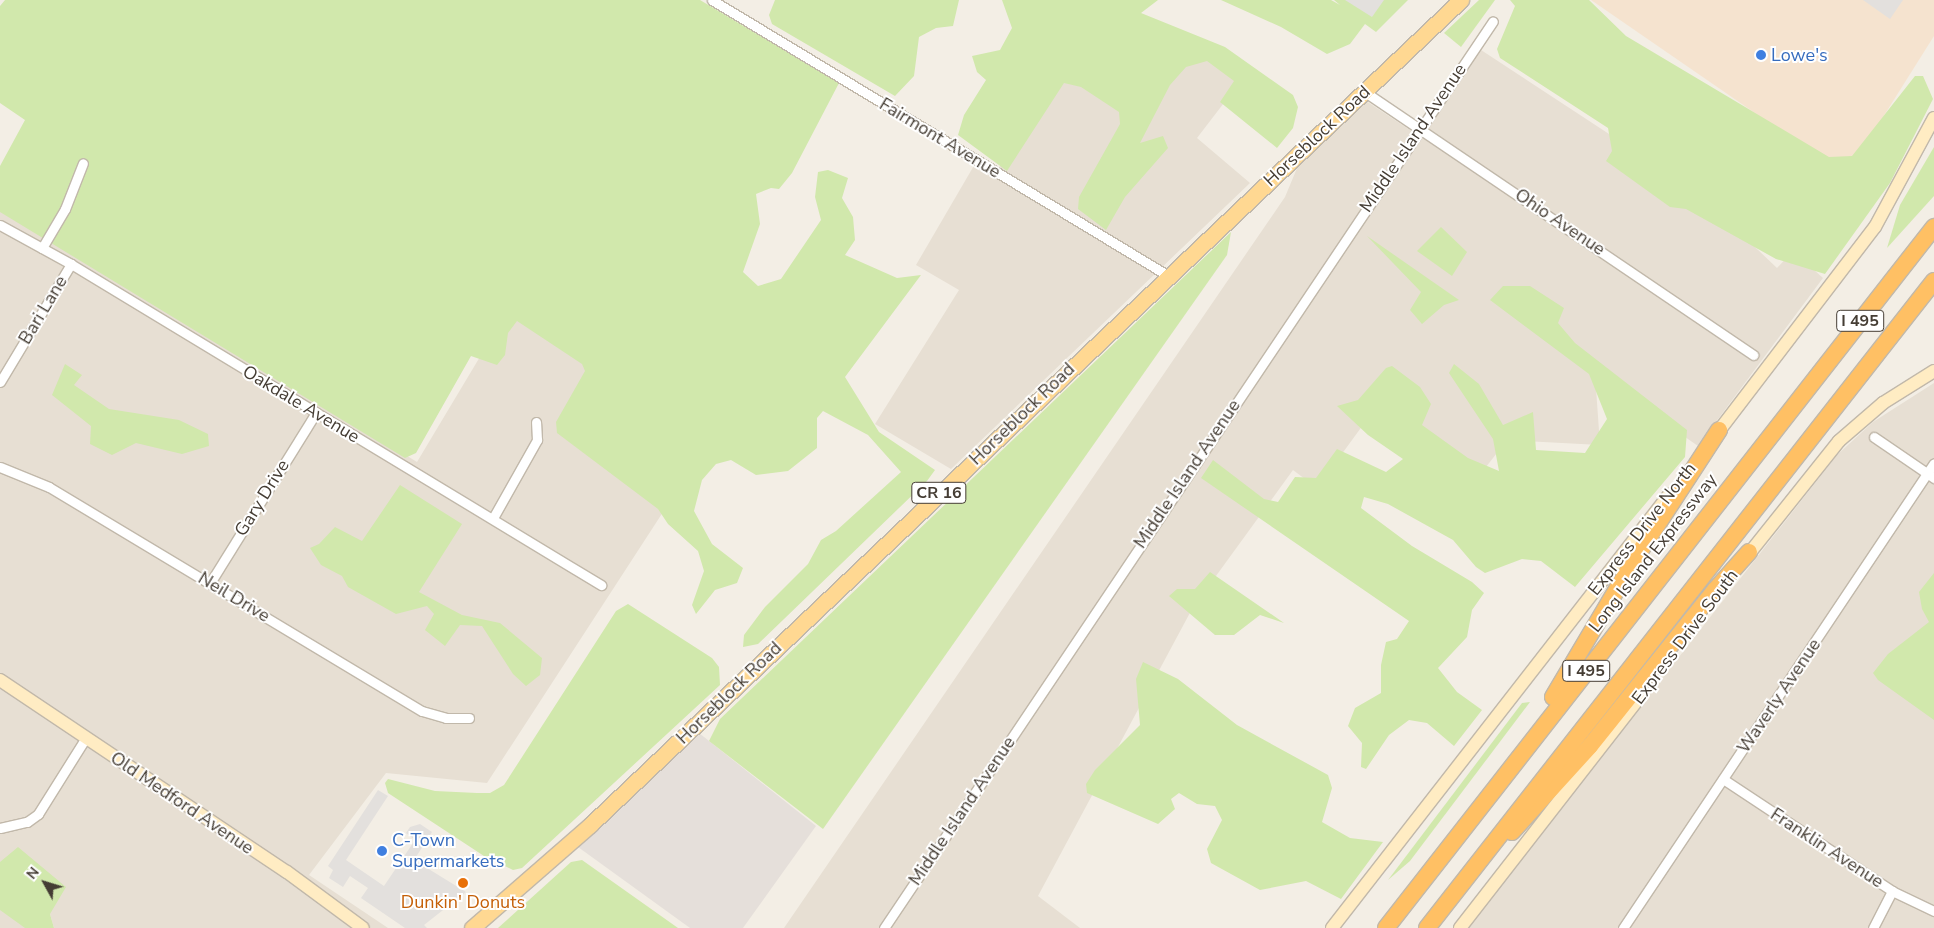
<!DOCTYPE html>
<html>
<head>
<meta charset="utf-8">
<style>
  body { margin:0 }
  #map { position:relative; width:1934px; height:928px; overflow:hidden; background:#f3eee5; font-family:"Nunito Sans",sans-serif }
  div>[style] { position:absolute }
  .residential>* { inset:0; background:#e7dfd3 }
  .commercial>* { inset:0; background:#f5e3cf }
  .industrial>* { inset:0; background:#e5dfda }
  .green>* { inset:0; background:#d1e8ac }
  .parking>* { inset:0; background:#e3e0dd }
  .roads { filter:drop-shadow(1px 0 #c1b8aa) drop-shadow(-1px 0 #c1b8aa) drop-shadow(0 1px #c1b8aa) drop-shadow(0 -1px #c1b8aa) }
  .street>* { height:9px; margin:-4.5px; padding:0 4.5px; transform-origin:4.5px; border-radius:4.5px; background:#fff }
  .secondary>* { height:12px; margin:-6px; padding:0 6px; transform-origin:6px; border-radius:6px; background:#ffecc3 }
  .primary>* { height:15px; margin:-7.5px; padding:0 7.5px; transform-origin:7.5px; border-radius:7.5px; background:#ffd892 }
  .highway>* { height:16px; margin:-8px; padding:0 8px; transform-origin:8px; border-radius:8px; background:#ffc064 }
  .dots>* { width:14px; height:14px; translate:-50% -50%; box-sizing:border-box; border:2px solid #fff; border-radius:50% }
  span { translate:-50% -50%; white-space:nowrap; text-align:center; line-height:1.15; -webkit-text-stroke:4px #fff; paint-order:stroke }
  .shield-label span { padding:1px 4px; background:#fff; border:1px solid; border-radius:4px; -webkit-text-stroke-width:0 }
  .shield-label { font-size:16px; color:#453d34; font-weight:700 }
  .shop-label { font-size:18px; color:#366cbe }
  .left { translate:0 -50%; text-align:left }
  .street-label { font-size:18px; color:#453d34 }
  .food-label { font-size:18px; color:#c56008 }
  .north { position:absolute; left:20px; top:858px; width:50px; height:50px; -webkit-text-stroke:4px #fff; paint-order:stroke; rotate:309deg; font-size:14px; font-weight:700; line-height:20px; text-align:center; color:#453d34 }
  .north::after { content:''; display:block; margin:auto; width:18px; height:22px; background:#453d34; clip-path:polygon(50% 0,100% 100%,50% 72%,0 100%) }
</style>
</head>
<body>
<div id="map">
  <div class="residential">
    <div style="clip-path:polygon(1206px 45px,1240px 82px,1197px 138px,1250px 183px,951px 469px,875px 424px,959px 290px,916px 265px,979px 157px,998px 169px,1066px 60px,1172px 67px)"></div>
    <div style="clip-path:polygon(1478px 48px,1696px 191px,1777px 268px,1793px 251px,1823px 278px,1698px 446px,1595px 374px,1600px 445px,1507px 440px,1479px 476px,1379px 403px,1317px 488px,1293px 470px,1192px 609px,1038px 896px,1080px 928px,784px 928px,1285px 197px,1300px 161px,1363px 99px,1419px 136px)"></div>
    <div style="clip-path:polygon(0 205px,417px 462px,508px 310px,602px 370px,665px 509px,487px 783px,386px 773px,309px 875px,388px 928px,54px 928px,50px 914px,37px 928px,0 928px)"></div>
    <div style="clip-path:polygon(1934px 383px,1934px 928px,1467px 928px,1837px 455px,1873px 422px)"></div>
  </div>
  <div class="commercial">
    <div style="clip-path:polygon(1591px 0,1934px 0,1934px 36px,1856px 160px,1826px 162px)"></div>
  </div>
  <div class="industrial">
    <div style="clip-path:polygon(699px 733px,816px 826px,743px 928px,690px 928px,578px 847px)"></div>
  </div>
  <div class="green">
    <div style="clip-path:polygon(5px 0,700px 0,839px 83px,792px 173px,779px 189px,771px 188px,756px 194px,760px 224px,743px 272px,758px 286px,781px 279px,821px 220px,815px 197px,818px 172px,828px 170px,848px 178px,842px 198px,853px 217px,855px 240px,845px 255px,897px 278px,921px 275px,845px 377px,879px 432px,935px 470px,927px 481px,758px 644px,743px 647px,744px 635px,765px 607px,808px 564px,821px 540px,836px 531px,901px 472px,868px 435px,823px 411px,817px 418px,817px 448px,788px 471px,756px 475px,731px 460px,716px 464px,702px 480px,694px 511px,712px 544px,743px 568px,737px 583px,715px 590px,696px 614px,692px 605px,704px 571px,698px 551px,668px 524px,658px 509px,557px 433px,556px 422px,585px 371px,582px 364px,517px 321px,508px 333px,505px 355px,497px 365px,471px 356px,416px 453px,405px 458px,0 212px,0 166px,25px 120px,0 103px,0 6px)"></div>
    <div style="clip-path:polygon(775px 0,959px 0,953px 26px,936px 28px,919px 37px,914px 76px,895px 96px,772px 24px,769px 15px)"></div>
    <div style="clip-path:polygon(1002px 0,1158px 0,1141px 13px,1225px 47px,1293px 95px,1298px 107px,1293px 128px,1277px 148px,1220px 102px,1234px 81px,1207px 61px,1186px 67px,1170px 85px,1140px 143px,1163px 136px,1168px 148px,1125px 197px,1106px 230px,1078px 209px,1079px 197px,1120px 124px,1119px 112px,1081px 87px,1064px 83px,1007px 171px,958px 135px,964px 115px,986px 80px,977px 72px,972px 56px,1000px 50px,1012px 28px)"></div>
    <div style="clip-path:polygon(1221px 0,1331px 0,1340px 5px,1334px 0,1408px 0,1376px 32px,1365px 24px,1350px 44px,1327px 54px,1281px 27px)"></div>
    <div style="clip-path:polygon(1479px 0,1495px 0,1461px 47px,1444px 33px)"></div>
    <div style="clip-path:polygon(1510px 0,1589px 0,1626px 36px,1829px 157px,1852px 156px,1915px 76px,1923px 76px,1933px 99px,1890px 183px,1825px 274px,1776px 259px,1686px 209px,1670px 207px,1606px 161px,1612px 151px,1608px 128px,1500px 58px,1497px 49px,1515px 6px)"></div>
    <div style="clip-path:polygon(1934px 147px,1934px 196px,1887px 248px,1900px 205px)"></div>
    <div style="clip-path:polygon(1441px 227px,1467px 252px,1452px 276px,1417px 251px)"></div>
    <div style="clip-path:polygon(1231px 232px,1227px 255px,823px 829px,709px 741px,720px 719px)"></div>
    <div style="clip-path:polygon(1367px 236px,1459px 300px,1444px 305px,1422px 324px,1410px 310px,1421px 292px)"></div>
    <div style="clip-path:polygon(1503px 286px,1530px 286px,1564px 308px,1558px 323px,1575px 343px,1687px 430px,1685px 457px,1575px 587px,1541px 561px,1522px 559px,1485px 573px,1476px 567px,1453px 540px,1388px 504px,1364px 497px,1361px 508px,1412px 546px,1472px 582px,1484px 593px,1472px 610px,1467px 637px,1438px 668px,1457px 692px,1482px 710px,1454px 746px,1427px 723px,1409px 720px,1389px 735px,1366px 769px,1361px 767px,1362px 743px,1348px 726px,1355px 708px,1381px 693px,1381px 665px,1386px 642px,1397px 639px,1409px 621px,1201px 478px,1213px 460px,1264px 499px,1278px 502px,1295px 477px,1316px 478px,1337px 449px,1386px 472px,1403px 459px,1368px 435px,1337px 406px,1358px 400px,1386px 368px,1392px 366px,1420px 387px,1431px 404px,1422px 425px,1468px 458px,1499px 471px,1493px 439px,1449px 373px,1454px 364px,1479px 384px,1503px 425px,1533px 412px,1536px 450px,1585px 453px,1607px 419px,1589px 374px,1490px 300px)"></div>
    <div style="clip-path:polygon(65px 364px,82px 375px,74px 385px,109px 409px,179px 420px,208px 434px,209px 446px,182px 454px,136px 443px,112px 455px,90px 444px,91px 426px,52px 395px)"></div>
    <div style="clip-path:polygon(400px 485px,462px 524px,419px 592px,462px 615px,500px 623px,542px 658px,540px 675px,526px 686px,513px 674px,482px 626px,460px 625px,445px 646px,425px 630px,434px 614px,427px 606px,396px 614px,348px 587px,342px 576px,321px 565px,310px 548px,319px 544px,335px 527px,362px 541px)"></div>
    <div style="clip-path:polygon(1210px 572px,1284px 623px,1260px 615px,1234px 635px,1215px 635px,1169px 596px,1177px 589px,1195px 589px)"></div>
    <div style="clip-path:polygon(1934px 573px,1934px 720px,1878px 680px,1873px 673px,1888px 654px,1929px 622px,1922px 609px,1919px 592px)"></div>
    <div style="clip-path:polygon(628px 604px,712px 658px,719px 667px,720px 685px,522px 868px,513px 870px,484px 856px,388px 793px,385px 783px,388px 779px,435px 791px,477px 793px,490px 793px,504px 785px,616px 611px)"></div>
    <div style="clip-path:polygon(1143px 662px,1178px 679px,1237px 725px,1328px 775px,1332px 788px,1322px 822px,1350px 838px,1383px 842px,1341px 899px,1306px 881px,1260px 890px,1211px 863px,1207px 849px,1222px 820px,1215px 806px,1197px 804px,1179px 793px,1171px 799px,1175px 809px,1158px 824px,1087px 793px,1086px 784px,1095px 770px,1140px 725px,1136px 679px)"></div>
    <div style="clip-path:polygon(1530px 702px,1410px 861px,1388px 880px,1522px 703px)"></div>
    <div style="clip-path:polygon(18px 847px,66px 887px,50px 914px,54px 928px,25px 928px,0 910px,0 862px)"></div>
    <div style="clip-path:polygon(582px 860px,678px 928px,498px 928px,571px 862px)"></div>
  </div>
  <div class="parking">
    <div style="clip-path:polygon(1345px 0,1384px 0,1372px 17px)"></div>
    <div style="clip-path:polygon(1863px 0,1903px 0,1890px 19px)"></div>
    <div style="clip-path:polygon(378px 790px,388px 796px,346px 860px,384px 886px,415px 840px,406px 833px,410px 827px,420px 824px,432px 832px,414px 860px,466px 892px,424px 925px,427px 928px,405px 928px,361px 898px,368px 888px,350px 876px,343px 887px,329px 878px,333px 870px,328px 866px)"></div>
  </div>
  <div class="roads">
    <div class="street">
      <div style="left:712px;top:0;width:532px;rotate:31.15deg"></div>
      <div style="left:1365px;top:92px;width:469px;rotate:34.1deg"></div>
      <div style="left:0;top:225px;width:81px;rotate:28.8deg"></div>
      <div style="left:71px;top:264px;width:620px;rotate:31.2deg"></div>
      <div style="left:42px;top:248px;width:45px;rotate:-59.5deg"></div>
      <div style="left:65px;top:209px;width:49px;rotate:-68.6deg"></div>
      <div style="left:0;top:382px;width:138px;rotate:-59deg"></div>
      <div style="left:1874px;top:437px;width:73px;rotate:34.3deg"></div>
      <div style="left:0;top:467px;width:53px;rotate:22.2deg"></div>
      <div style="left:49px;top:487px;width:435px;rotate:31deg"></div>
      <div style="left:422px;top:711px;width:25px;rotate:16deg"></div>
      <div style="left:446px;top:718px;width:23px"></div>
      <div style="left:493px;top:518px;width:90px;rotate:-60.6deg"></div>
      <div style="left:537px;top:440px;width:18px;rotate:-93deg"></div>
      <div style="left:210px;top:583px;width:199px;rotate:-58.1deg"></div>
      <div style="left:1723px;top:779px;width:203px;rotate:33.5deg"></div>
      <div style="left:1892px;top:891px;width:47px;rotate:25.5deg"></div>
      <div style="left:0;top:828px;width:28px;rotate:-13deg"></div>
      <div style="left:27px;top:822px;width:14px;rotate:-36deg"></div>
      <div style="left:38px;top:814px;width:89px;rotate:-57.9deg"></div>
      <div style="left:884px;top:928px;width:1092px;rotate:-56.12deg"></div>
      <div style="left:1623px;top:928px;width:559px;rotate:-56.22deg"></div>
      <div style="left:1873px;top:928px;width:42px;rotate:-62.8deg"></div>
    </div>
    <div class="secondary">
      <div style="left:1715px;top:436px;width:263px;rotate:-52.6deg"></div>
      <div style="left:1875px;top:227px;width:124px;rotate:-61.6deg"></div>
      <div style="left:1744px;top:560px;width:152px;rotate:-51.4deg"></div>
      <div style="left:1839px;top:441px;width:58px;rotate:-40.8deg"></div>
      <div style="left:1883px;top:403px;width:60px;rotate:-32.1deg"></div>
      <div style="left:0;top:680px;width:345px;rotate:33.8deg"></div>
      <div style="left:287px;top:872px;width:94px;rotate:36.4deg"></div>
      <div style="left:1332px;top:928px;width:549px;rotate:-52.11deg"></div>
      <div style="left:1460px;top:928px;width:293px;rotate:-52.1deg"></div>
    </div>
    <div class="primary">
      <div style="left:472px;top:928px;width:157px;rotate:-41.1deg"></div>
      <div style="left:590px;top:825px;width:1200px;rotate:-43.45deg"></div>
    </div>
    <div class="highway">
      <div style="left:1553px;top:697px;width:161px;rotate:-59.3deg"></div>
      <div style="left:1635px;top:559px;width:154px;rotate:-56.9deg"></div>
      <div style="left:1512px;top:832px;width:116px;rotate:-47.8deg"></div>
      <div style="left:1590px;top:746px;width:200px;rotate:-51.3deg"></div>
      <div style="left:1715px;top:590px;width:51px;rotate:-48.2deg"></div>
      <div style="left:1386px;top:928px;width:890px;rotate:-51.98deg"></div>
      <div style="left:1427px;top:928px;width:822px;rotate:-51.92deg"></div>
    </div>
  </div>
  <div class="dots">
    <div style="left:1761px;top:55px;background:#3f7fe0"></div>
    <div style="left:382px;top:851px;background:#3f7fe0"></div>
    <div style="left:463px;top:883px;background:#e8710a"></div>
  </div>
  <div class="shield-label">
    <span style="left:1860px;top:321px">I 495</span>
    <span style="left:939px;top:493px">CR 16</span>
    <span style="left:1586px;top:671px">I 495</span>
  </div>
  <div class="shop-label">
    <span class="left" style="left:1771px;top:55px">Lowe's</span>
    <span class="left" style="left:392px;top:851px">C‑Town<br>Supermarkets</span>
  </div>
  <div class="street-label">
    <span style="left:1317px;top:136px;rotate:-43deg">Horseblock Road</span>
    <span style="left:940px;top:138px;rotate:31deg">Fairmont Avenue</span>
    <span style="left:1413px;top:138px;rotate:-56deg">Middle Island Avenue</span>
    <span style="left:1560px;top:222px;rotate:34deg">Ohio Avenue</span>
    <span style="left:43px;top:310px;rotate:-59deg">Bari Lane</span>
    <span style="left:301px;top:404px;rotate:31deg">Oakdale Avenue</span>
    <span style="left:1022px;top:414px;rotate:-44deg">Horseblock Road</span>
    <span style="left:1187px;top:474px;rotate:-56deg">Middle Island Avenue</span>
    <span style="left:262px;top:498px;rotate:-58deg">Gary Drive</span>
    <span style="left:1642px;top:529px;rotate:-52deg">Express Drive North</span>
    <span style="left:1653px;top:553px;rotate:-52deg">Long Island Expressway</span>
    <span style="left:234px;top:597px;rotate:31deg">Neil Drive</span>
    <span style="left:1685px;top:637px;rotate:-53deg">Express Drive South</span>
    <span style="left:729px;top:693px;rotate:-44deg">Horseblock Road</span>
    <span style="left:1779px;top:696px;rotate:-56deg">Waverly Avenue</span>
    <span style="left:182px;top:803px;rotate:34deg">Old Medford Avenue</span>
    <span style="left:962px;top:811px;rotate:-56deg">Middle Island Avenue</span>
    <span style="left:1827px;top:848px;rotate:33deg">Franklin Avenue</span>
  </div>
  <div class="food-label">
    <span style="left:463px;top:902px">Dunkin' Donuts</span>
  </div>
  <div class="north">N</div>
</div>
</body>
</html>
